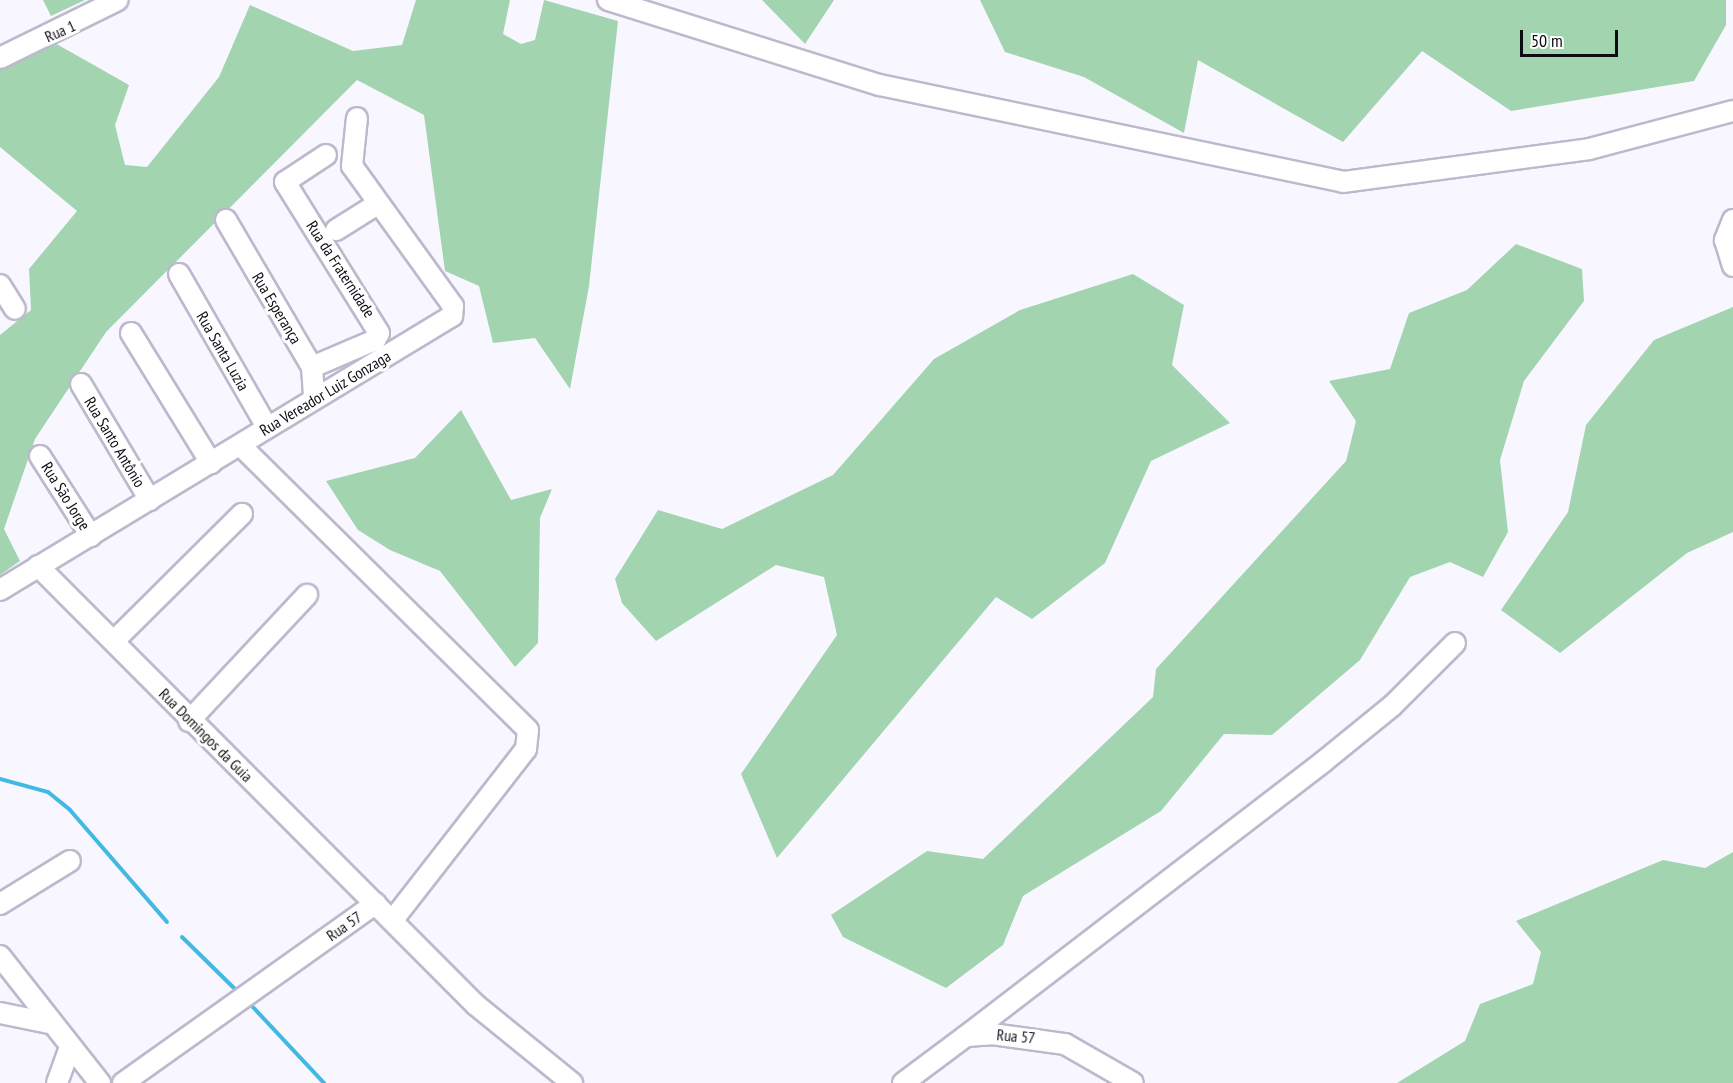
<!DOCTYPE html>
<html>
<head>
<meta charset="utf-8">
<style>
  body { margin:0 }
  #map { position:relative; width:1733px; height:1083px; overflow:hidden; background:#f8f7ff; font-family:"PT Sans Narrow",sans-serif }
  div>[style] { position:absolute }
  .green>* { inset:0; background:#a3d4b0 }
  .stream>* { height:4px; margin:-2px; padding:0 2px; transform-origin:2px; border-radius:2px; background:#43b9e2 }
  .roads { filter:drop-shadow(2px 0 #bdb9cd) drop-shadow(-2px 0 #bdb9cd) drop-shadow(0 2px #bdb9cd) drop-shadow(0 -2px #bdb9cd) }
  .minor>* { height:20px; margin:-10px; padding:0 10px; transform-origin:10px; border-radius:10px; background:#fff }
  span { translate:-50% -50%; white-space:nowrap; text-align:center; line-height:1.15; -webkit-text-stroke:6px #fff; paint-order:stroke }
  .street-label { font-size:16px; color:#0e0c13 }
  .scale { position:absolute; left:1520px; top:30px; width:98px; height:27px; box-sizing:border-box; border:3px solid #0e0c13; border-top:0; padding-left:8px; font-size:18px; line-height:21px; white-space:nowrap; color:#0e0c13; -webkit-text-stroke:4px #fff; paint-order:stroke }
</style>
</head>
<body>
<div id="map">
  <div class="green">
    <div style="clip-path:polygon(43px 0,85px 0,51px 16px)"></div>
    <div style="clip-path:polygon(416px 0,510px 0,503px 34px,521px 44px,535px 40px,544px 0,618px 21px,589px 286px,570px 389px,535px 338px,493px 343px,479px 286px,445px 271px,424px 115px,357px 80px,106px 332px,35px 439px,4px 529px,20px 561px,0 575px,0 335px,31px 310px,29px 269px,77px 211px,0 147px,0 67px,53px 42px,129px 85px,115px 125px,125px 165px,147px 167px,219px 77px,250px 5px,353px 51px,402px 45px)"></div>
    <div style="clip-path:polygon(762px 0,834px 0,805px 44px)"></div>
    <div style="clip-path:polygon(980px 0,1726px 0,1726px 25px,1694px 81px,1511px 111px,1422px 51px,1343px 142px,1198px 60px,1184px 133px,1084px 77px,1005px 52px)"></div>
    <div style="clip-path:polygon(1516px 244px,1582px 269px,1584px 301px,1524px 381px,1500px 460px,1508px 532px,1483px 577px,1450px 562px,1410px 577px,1360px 660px,1272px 735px,1224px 734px,1161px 811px,1023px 896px,1003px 945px,946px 988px,843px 937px,831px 915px,927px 851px,983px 859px,1153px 697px,1156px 669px,1346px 461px,1356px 421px,1329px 381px,1390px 369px,1409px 313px,1467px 290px)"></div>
    <div style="clip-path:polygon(1133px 274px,1184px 305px,1172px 365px,1230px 423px,1151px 461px,1105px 563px,1032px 619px,996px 597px,777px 858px,741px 774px,837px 635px,824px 577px,776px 565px,656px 641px,622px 603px,615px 579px,658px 510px,722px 529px,833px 475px,934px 359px,1020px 310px)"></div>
    <div style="clip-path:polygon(1733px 307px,1733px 532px,1687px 553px,1560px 653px,1501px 610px,1568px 512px,1586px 425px,1654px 340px)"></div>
    <div style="clip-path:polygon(461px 410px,511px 500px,552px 489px,540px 518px,538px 643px,515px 667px,440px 571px,390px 550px,358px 530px,326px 481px,415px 458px)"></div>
    <div style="clip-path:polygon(1733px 852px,1733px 1083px,1397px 1083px,1465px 1041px,1480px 1004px,1533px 984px,1541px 952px,1516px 921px,1663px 860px,1705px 868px)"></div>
  </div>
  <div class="stream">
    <div style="left:0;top:779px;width:50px;rotate:15.2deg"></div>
    <div style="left:48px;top:792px;width:28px;rotate:39deg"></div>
    <div style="left:70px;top:810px;width:148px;rotate:49.1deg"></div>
    <div style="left:182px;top:937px;width:76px;rotate:44.5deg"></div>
    <div style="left:251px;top:1005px;width:107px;rotate:46.9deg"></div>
  </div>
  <div class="roads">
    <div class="minor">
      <div style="left:608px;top:0;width:285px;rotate:17.4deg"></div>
      <div style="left:880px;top:85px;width:473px;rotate:11.8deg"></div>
      <div style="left:1343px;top:182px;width:248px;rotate:-7.6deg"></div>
      <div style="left:1589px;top:149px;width:149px;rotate:-14.8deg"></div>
      <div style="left:0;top:58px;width:131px;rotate:-26.2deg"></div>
      <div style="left:226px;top:220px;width:170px;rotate:59.7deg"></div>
      <div style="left:312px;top:367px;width:32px;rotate:86deg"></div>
      <div style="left:1733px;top:220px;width:22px;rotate:112deg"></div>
      <div style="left:1725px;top:240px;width:27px;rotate:73deg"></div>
      <div style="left:336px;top:230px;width:47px;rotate:-32deg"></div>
      <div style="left:179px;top:274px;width:177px;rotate:60.1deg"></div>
      <div style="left:0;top:285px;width:28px;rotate:58deg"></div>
      <div style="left:131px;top:333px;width:153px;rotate:58.4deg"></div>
      <div style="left:312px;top:367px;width:69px;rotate:-23.2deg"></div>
      <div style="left:375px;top:340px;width:8px;rotate:-60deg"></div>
      <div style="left:379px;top:333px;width:178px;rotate:-121.9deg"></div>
      <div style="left:285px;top:182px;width:49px;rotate:-33.4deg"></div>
      <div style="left:81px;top:384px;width:135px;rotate:59.3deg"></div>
      <div style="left:240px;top:445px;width:405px;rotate:44.7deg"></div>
      <div style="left:528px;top:730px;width:19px;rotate:96deg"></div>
      <div style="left:526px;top:749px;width:217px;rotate:127.9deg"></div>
      <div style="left:40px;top:456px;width:95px;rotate:57.5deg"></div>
      <div style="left:38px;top:566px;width:620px;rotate:45.07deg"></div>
      <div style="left:476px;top:1005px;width:124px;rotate:39.1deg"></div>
      <div style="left:0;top:590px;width:529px;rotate:-31.22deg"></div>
      <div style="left:452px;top:316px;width:10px;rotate:-84deg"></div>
      <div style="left:453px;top:306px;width:173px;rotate:-125.8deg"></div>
      <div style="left:352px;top:166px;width:48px;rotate:-84.1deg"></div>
      <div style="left:115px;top:640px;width:179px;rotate:-44.8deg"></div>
      <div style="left:189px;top:721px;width:173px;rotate:-46.9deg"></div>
      <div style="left:0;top:904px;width:82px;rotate:-31.6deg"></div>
      <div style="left:0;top:956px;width:162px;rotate:51.8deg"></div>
      <div style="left:0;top:1013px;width:50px;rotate:11.5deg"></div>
      <div style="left:966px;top:1036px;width:450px;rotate:-37.5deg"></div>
      <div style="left:1323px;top:762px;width:89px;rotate:-39.1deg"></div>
      <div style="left:1392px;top:706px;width:89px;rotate:-45deg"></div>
      <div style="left:57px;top:1083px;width:38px;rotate:-70deg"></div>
      <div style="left:123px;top:1083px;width:310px;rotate:-35.4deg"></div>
      <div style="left:903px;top:1083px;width:79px;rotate:-36.7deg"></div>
      <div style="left:966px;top:1036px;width:26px;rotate:-4deg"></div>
      <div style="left:992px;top:1034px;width:74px;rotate:7.8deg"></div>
      <div style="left:1065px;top:1044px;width:78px;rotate:29.8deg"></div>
    </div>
  </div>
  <div class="street-label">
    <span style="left:60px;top:31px;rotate:-24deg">Rua 1</span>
    <span style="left:341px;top:269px;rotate:57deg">Rua da Fraternidade</span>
    <span style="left:277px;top:308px;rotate:59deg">Rua Esperança</span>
    <span style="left:223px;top:351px;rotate:60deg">Rua Santa Luzia</span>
    <span style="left:325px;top:393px;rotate:-31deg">Rua Vereador Luiz Gonzaga</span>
    <span style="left:115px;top:442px;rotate:59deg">Rua Santo Antônio</span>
    <span style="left:66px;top:496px;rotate:58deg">Rua São Jorge</span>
    <span style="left:206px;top:735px;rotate:45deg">Rua Domingos da Guia</span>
    <span style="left:344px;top:926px;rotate:-35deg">Rua 57</span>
    <span style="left:1016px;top:1036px;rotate:5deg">Rua 57</span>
  </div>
  <div class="scale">50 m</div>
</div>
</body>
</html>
